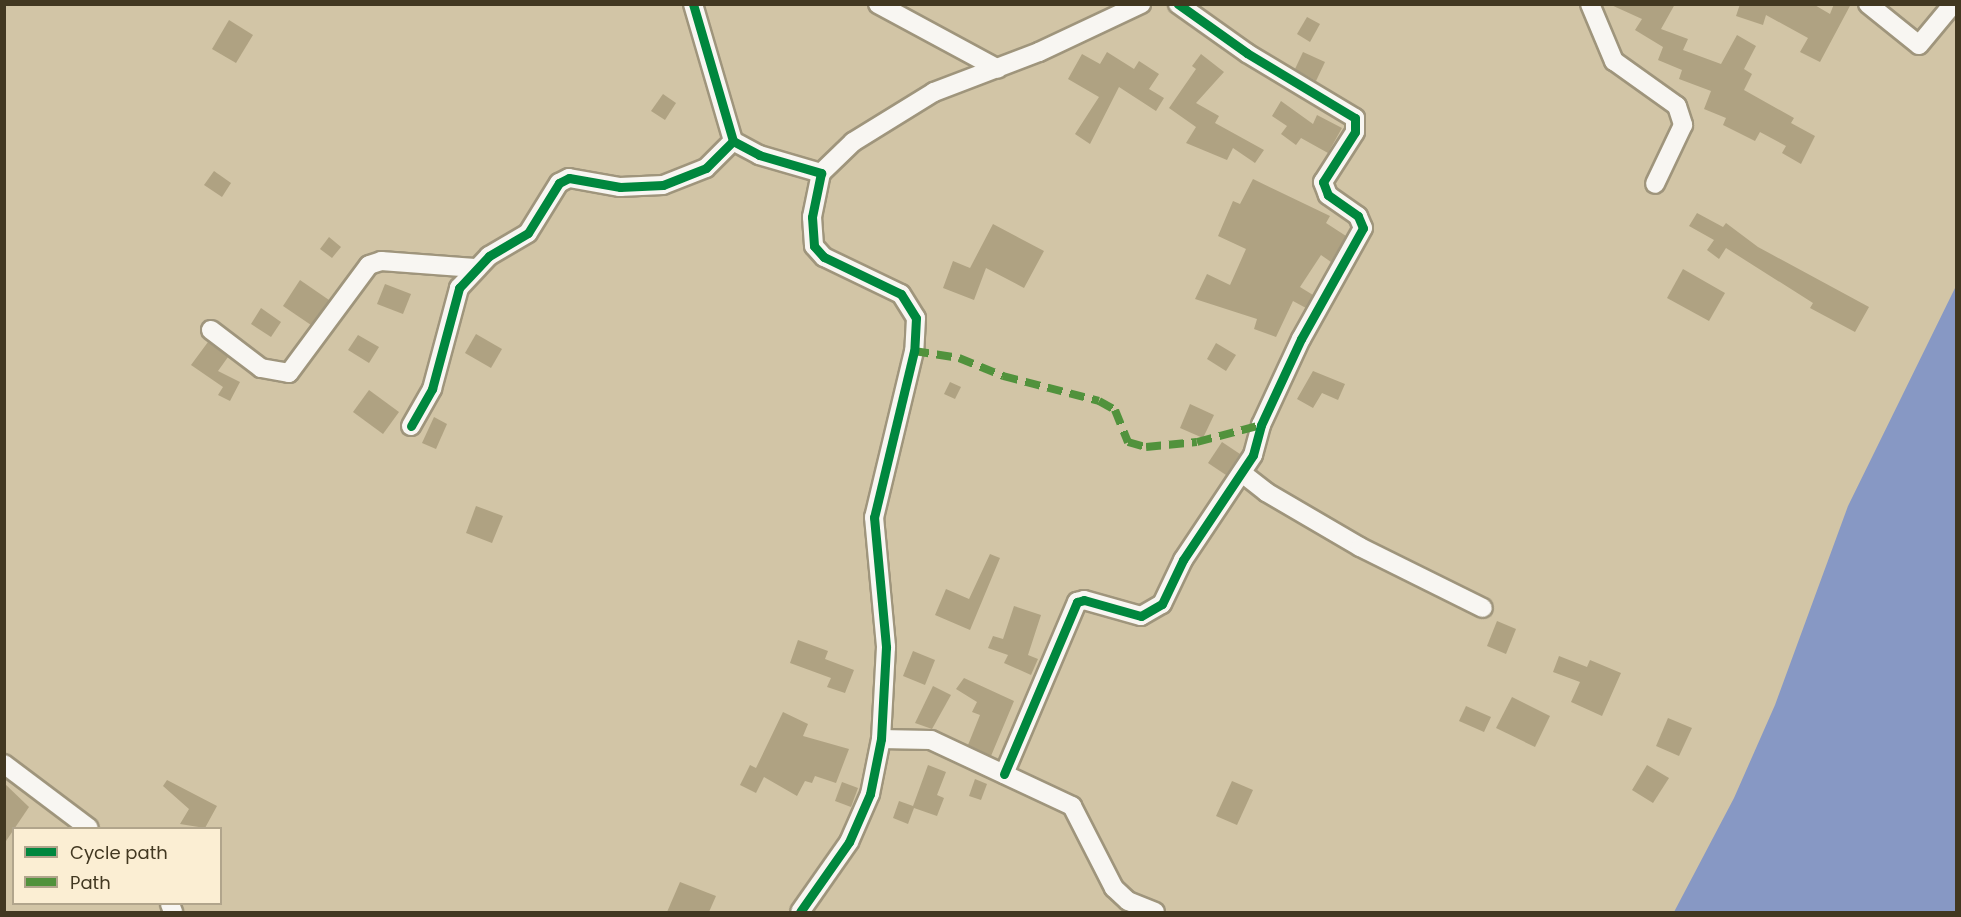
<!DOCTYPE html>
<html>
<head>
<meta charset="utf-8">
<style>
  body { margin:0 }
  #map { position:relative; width:1961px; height:917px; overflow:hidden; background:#d2c5a6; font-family:Poppins,sans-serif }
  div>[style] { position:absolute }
  .water>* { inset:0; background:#8798c4 }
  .building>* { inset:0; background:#afa282 }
  .roads { filter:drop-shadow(2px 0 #9f957c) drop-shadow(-2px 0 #9f957c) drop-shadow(0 2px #9f957c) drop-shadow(0 -2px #9f957c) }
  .minor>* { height:18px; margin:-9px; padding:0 9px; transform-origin:9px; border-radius:9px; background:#f8f6f2 }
  .quiet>* { height:8px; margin-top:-4px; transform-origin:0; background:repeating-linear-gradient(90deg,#51923c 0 15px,transparent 0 23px) }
  .cycleway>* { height:9px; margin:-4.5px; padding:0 4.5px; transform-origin:4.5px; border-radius:4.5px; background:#00873e }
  span { translate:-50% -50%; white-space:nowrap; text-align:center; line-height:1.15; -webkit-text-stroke:6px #fbeed3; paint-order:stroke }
  .frame { position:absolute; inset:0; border:6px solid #423821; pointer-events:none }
  .legend { position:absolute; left:12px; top:827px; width:210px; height:78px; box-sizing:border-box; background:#fbeed3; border:2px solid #b1a58c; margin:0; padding:8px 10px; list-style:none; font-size:18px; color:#423821 }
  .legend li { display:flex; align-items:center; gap:12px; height:30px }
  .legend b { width:30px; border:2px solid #b1a58c }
</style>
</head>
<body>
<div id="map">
  <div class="water">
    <div style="clip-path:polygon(1956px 286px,1956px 912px,1674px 912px,1734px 798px,1775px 705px,1848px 506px)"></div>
  </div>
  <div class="building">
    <div style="clip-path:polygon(1609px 4px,1675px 4px,1661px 29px,1688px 39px,1683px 50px,1721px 64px,1737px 35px,1756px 46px,1744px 69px,1752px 74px,1744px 90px,1794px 118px,1791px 123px,1815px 136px,1801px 164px,1782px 153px,1786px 146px,1760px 132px,1755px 141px,1723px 125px,1726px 118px,1704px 109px,1711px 91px,1679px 79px,1682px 70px,1658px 60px,1663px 47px,1635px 30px,1642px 19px)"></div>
    <div style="clip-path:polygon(1740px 4px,1813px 4px,1830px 14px,1834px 4px,1851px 4px,1820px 62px,1800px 52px,1808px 38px,1766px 15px,1763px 25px,1736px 16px)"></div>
    <div style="clip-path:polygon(1307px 17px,1320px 24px,1310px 42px,1297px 34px)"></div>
    <div style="clip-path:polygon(229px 20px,253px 35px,236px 63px,212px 49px)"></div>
    <div style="clip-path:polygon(1107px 52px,1134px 69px,1139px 61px,1159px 74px,1149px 89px,1164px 98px,1156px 111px,1119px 87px,1090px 144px,1075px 134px,1099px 97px,1068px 79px,1082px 54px,1100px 64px)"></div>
    <div style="clip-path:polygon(1303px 52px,1325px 62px,1316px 81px,1295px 69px)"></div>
    <div style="clip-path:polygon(1201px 54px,1224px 72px,1196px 103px,1219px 116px,1215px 123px,1264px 150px,1255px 163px,1233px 148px,1227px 160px,1186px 143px,1196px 127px,1169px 108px,1196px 69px,1192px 66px)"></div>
    <div style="clip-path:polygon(663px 94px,676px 103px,665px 120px,651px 111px)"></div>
    <div style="clip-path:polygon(1281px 101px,1313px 124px,1317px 115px,1342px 128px,1328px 153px,1301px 138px,1296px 145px,1281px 134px,1287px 126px,1272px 116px)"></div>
    <div style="clip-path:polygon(214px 171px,231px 183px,222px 197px,204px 185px)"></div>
    <div style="clip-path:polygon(1253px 179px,1330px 216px,1326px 223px,1346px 236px,1331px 262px,1321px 255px,1300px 287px,1313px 295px,1306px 308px,1293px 301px,1276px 337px,1254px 329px,1257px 319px,1195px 299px,1207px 274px,1230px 285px,1246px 249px,1218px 236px,1233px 201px,1240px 204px)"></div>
    <div style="clip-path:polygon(1697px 213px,1723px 227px,1726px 223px,1758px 247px,1869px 307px,1855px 332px,1810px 308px,1813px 303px,1726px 248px,1719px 259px,1707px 250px,1714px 240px,1689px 226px)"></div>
    <div style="clip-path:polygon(993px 224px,1044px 251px,1024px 288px,986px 268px,974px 300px,943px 288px,953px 261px,970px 268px)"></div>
    <div style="clip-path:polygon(329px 237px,341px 247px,332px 258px,320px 249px)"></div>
    <div style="clip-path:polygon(1683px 269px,1725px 293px,1709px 321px,1667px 298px)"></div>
    <div style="clip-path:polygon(300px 280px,329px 300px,311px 325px,283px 306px)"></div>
    <div style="clip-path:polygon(385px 284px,411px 294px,403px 314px,377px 304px)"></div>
    <div style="clip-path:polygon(261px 308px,281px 322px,271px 337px,251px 324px)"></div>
    <div style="clip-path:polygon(476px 334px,502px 349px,491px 368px,465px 353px)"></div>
    <div style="clip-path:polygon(358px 335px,379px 347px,369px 363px,348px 350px)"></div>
    <div style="clip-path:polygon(208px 342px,228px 357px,218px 371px,240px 382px,230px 401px,218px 395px,223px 387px,191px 365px)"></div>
    <div style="clip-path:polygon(1216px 343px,1236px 355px,1226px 371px,1207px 359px)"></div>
    <div style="clip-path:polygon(1313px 371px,1345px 384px,1338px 400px,1322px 393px,1313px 408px,1297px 399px)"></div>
    <div style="clip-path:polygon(950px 382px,961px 387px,955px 399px,944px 394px)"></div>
    <div style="clip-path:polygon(369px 390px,399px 412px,383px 434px,353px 412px)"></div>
    <div style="clip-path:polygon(1190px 404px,1214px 415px,1203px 438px,1180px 428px)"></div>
    <div style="clip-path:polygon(434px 417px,447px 424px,436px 449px,422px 443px)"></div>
    <div style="clip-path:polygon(1222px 442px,1240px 454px,1226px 475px,1208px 463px)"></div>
    <div style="clip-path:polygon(476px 506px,503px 516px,492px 543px,466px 533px)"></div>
    <div style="clip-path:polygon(990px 554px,1000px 558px,970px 630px,935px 615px,946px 589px,969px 599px)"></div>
    <div style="clip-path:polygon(1014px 606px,1041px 615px,1028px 655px,1038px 659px,1031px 675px,1004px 663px,1008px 655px,988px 648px,993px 636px,1003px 639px)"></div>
    <div style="clip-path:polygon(1497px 621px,1516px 629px,1506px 654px,1487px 646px)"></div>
    <div style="clip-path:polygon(798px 640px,828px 651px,825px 659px,854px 670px,845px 693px,827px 687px,831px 678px,790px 663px)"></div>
    <div style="clip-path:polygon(913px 651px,935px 660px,925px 685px,903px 676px)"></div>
    <div style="clip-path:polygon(1559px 656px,1587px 667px,1590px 660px,1621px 673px,1602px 716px,1571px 702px,1580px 682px,1553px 672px)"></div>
    <div style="clip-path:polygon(964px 678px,1014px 701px,991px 756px,968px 745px,980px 715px,972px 712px,977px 702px,956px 689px)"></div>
    <div style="clip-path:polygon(933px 686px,951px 695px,932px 729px,915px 723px)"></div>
    <div style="clip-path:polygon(1512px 697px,1550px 716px,1535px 747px,1496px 728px)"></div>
    <div style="clip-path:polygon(1466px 706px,1491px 717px,1484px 732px,1459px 721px)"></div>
    <div style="clip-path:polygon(783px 712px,808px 724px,803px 736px,849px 749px,836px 783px,815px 776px,812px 783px,805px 781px,797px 796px,764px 777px,756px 793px,740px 785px,750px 765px,756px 768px)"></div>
    <div style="clip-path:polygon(1668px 718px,1692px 728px,1679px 756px,1656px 746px)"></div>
    <div style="clip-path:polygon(928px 765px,946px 772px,937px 795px,944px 798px,937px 816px,914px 808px,908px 824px,893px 818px,899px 801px,913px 806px)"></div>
    <div style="clip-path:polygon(1647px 765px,1669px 778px,1653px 803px,1632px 790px)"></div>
    <div style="clip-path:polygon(975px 779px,987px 784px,981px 800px,969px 796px)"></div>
    <div style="clip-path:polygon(167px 780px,217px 806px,205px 828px,180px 824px,189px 809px,163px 786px)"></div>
    <div style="clip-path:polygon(1232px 781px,1253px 790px,1237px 825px,1216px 816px)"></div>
    <div style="clip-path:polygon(842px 782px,858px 788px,851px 807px,835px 801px)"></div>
    <div style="clip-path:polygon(4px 783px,29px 807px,4px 844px)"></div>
    <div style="clip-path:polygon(680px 882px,716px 896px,709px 912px,667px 912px)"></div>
  </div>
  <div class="roads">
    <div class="minor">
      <div style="left:693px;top:4px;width:143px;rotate:73.7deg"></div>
      <div style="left:733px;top:141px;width:30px;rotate:28deg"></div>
      <div style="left:759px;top:155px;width:65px;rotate:16.2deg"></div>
      <div style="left:821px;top:173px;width:45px;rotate:101.6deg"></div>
      <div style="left:812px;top:217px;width:29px;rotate:86deg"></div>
      <div style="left:814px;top:246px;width:15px;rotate:48deg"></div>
      <div style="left:824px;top:257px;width:85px;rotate:25.7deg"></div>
      <div style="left:901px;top:294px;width:28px;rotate:58deg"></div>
      <div style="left:916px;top:318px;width:33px;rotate:93deg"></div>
      <div style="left:914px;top:351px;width:171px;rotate:103.5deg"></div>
      <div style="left:874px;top:517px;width:131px;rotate:84.7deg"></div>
      <div style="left:886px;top:647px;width:92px;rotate:93.1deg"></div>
      <div style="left:881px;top:739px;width:56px;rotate:101.3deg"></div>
      <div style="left:870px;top:794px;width:52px;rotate:113.6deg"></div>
      <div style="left:849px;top:842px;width:85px;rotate:125deg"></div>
      <div style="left:878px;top:4px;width:136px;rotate:28.4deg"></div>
      <div style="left:1590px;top:4px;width:62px;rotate:67.2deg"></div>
      <div style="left:1614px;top:61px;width:77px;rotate:35.5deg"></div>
      <div style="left:1677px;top:106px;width:20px;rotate:72deg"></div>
      <div style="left:1683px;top:125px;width:65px;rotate:115.4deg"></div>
      <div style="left:1868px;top:4px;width:65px;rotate:38.8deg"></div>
      <div style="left:1919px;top:45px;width:53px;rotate:-50.3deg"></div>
      <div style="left:821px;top:173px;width:45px;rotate:-44.1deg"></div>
      <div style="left:853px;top:142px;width:95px;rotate:-31.7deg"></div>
      <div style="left:934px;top:92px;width:112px;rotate:-20.9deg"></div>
      <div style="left:1039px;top:52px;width:113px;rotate:-25.2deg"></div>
      <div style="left:211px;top:330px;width:63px;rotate:37.2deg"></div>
      <div style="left:261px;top:368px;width:28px;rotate:10deg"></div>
      <div style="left:289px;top:373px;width:134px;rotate:-53.5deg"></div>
      <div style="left:369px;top:265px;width:13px;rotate:-18deg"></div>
      <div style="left:381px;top:261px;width:94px;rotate:4.3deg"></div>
      <div style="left:411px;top:426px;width:43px;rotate:-60.4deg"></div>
      <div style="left:432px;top:389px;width:105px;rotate:-75deg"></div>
      <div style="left:459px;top:288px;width:44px;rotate:-46.8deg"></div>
      <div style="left:489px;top:256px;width:45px;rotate:-30.5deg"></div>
      <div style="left:528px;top:233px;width:59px;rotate:-58.2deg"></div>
      <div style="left:559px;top:183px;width:11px;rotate:-27deg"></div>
      <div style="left:569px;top:178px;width:52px;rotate:10deg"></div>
      <div style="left:620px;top:187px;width:43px;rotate:-2.7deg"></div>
      <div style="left:663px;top:185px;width:46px;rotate:-21.6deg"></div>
      <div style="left:706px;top:168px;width:38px;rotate:-45deg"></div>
      <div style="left:1242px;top:473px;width:31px;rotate:38deg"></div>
      <div style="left:1266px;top:492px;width:109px;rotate:30.3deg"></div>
      <div style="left:1360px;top:547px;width:137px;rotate:26.4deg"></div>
      <div style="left:881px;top:739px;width:50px;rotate:1.1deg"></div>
      <div style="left:931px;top:740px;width:156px;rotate:25.1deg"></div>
      <div style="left:1072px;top:806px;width:92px;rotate:62.9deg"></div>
      <div style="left:1114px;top:888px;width:19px;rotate:43deg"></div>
      <div style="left:1128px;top:901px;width:29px;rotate:22deg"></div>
      <div style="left:4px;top:764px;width:106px;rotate:37deg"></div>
      <div style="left:1004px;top:774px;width:187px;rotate:-67deg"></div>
      <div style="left:1077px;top:602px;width:7px;rotate:-16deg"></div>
      <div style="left:1084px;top:600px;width:59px;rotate:15.7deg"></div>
      <div style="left:1141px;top:616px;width:24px;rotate:-30deg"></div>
      <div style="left:1162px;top:604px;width:49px;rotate:-64.5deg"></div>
      <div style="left:1183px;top:560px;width:126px;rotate:-56.3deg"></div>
      <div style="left:1253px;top:455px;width:31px;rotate:-75deg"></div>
      <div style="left:1261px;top:425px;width:95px;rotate:-65.1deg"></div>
      <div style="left:1301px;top:339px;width:127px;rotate:-60.8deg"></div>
      <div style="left:1363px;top:228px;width:13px;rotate:-113deg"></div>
      <div style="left:1358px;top:216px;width:37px;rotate:-145deg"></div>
      <div style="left:1328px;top:195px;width:14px;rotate:-111deg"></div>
      <div style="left:1323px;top:182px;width:59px;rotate:-57.4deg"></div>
      <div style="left:1355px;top:132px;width:14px;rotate:-90deg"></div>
      <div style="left:1355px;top:118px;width:126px;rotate:-149deg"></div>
      <div style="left:1247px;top:53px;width:85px;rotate:-144.6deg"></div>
      <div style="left:170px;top:904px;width:9px;rotate:69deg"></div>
    </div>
  </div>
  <div class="quiet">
    <div style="left:914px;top:351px;width:46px;rotate:8.8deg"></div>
    <div style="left:959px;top:358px;width:48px;rotate:22.2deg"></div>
    <div style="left:1003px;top:376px;width:99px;rotate:14.6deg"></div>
    <div style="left:1099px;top:401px;width:18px;rotate:29deg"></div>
    <div style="left:1115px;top:410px;width:35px;rotate:68deg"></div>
    <div style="left:1128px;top:442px;width:19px;rotate:16deg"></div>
    <div style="left:1146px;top:447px;width:51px;rotate:-5.6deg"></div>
    <div style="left:1197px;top:442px;width:66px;rotate:-14.9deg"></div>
  </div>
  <div class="cycleway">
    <div style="left:693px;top:4px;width:143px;rotate:73.7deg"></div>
    <div style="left:733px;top:141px;width:30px;rotate:28deg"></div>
    <div style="left:759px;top:155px;width:65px;rotate:16.2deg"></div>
    <div style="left:821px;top:173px;width:45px;rotate:101.6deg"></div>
    <div style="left:812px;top:217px;width:29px;rotate:86deg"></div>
    <div style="left:814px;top:246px;width:15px;rotate:48deg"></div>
    <div style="left:824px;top:257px;width:85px;rotate:25.7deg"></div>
    <div style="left:901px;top:294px;width:28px;rotate:58deg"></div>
    <div style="left:916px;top:318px;width:33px;rotate:93deg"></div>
    <div style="left:914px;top:351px;width:171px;rotate:103.5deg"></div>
    <div style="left:874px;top:517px;width:131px;rotate:84.7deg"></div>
    <div style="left:886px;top:647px;width:92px;rotate:93.1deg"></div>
    <div style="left:881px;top:739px;width:56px;rotate:101.3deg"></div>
    <div style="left:870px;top:794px;width:52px;rotate:113.6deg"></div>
    <div style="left:849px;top:842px;width:85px;rotate:125deg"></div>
    <div style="left:411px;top:426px;width:43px;rotate:-60.4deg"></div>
    <div style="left:432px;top:389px;width:105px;rotate:-75deg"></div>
    <div style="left:459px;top:288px;width:44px;rotate:-46.8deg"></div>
    <div style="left:489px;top:256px;width:45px;rotate:-30.5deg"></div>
    <div style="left:528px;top:233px;width:59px;rotate:-58.2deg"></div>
    <div style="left:559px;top:183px;width:11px;rotate:-27deg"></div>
    <div style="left:569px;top:178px;width:52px;rotate:10deg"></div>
    <div style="left:620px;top:187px;width:43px;rotate:-2.7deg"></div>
    <div style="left:663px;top:185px;width:46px;rotate:-21.6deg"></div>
    <div style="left:706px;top:168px;width:38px;rotate:-45deg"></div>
    <div style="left:1004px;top:774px;width:187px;rotate:-67deg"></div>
    <div style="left:1077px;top:602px;width:7px;rotate:-16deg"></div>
    <div style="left:1084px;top:600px;width:59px;rotate:15.7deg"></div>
    <div style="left:1141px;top:616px;width:24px;rotate:-30deg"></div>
    <div style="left:1162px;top:604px;width:49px;rotate:-64.5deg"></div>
    <div style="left:1183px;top:560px;width:126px;rotate:-56.3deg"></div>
    <div style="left:1253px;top:455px;width:31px;rotate:-75deg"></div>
    <div style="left:1261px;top:425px;width:95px;rotate:-65.1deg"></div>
    <div style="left:1301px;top:339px;width:127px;rotate:-60.8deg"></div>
    <div style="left:1363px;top:228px;width:13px;rotate:-113deg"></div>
    <div style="left:1358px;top:216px;width:37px;rotate:-145deg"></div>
    <div style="left:1328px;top:195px;width:14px;rotate:-111deg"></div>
    <div style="left:1323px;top:182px;width:59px;rotate:-57.4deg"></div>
    <div style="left:1355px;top:132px;width:14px;rotate:-90deg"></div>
    <div style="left:1355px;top:118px;width:126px;rotate:-149deg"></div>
    <div style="left:1247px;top:53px;width:85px;rotate:-144.6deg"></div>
  </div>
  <div class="frame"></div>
  <ul class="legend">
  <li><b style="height:8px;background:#00873e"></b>Cycle path</li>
  <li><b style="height:8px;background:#51923c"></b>Path</li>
  </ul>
</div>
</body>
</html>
